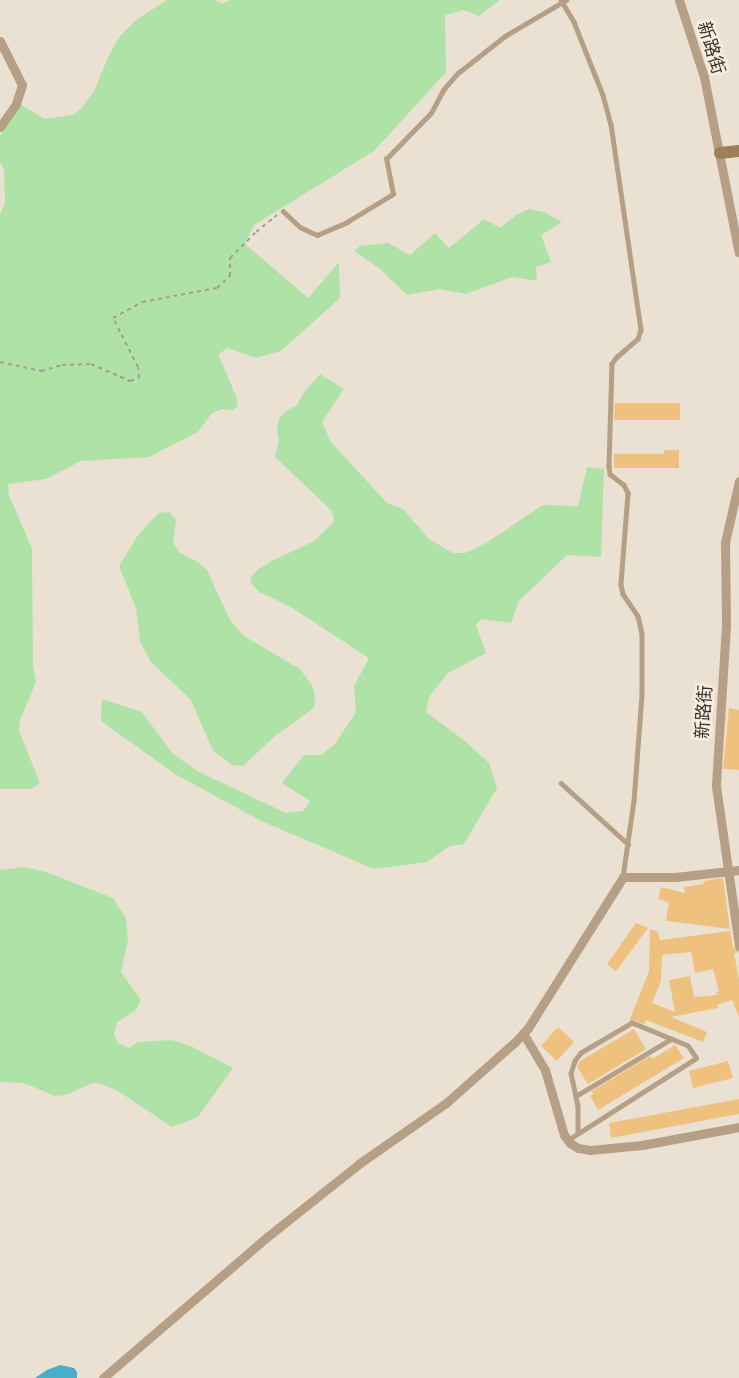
<!DOCTYPE html>
<html>
<head>
<meta charset="utf-8">
<style>
  body { margin:0 }
  #map { position:relative; width:739px; height:1378px; overflow:hidden; background:#ebe1d3; font-family:"DM Sans","Noto Sans SC",sans-serif }
  div>[style] { position:absolute }
  .green>* { inset:0; background:#afe2a7 }
  .water>* { inset:0; background:#49aec7 }
  .building>* { inset:0; background:#efc17f }
  .path>* { height:2px; margin-top:-1px; transform-origin:0; background:repeating-linear-gradient(90deg,#a59d92 0 4px,transparent 0 8px) }
  .lane>* { height:4.5px; margin:-2.25px; padding:0 2.25px; transform-origin:2.25px; border-radius:2.25px; background:#b5a085 }
  .street>* { height:9px; margin:-4.5px; padding:0 4.5px; transform-origin:4.5px; border-radius:4.5px; background:#b5a085 }
  .secondary>* { height:12px; margin:-6px; padding:0 6px; transform-origin:6px; border-radius:6px; background:#9d8057 }
  span { translate:-50% -50%; white-space:nowrap; text-align:center; line-height:1.15; -webkit-text-stroke:4.5px #f9eee0; paint-order:stroke }
  .street-label { font-size:18px; color:#37332d }
</style>
</head>
<body>
<div id="map">
  <div class="green">
    <div style="clip-path:polygon(167px 0,215px 0,222px 4px,229px 0,500px 0,479px 16px,464px 10px,445px 15px,446px 72px,374px 151px,254px 225px,245px 244px,308px 298px,339px 262px,340px 298px,281px 351px,256px 358px,228px 348px,218px 354px,236px 396px,238px 406px,233px 410px,222px 409px,212px 413px,199px 431px,149px 457px,81px 461px,46px 479px,8px 484px,9px 495px,32px 549px,33px 666px,36px 682px,20px 720px,19px 731px,40px 783px,31px 789px,0 789px,0 214px,5px 203px,4px 169px,0 162px,0 136px,20px 104px,45px 119px,72px 115px,81px 109px,94px 91px,109px 55px,120px 36px,136px 20px)"></div>
    <div style="clip-path:polygon(529px 209px,544px 212px,562px 222px,541px 235px,551px 262px,536px 267px,537px 281px,512px 277px,466px 294px,439px 289px,407px 295px,380px 269px,354px 251px,360px 246px,388px 243px,410px 255px,435px 233px,449px 248px,484px 219px,500px 228px,516px 215px)"></div>
    <div style="clip-path:polygon(320px 374px,344px 389px,322px 422px,331px 442px,387px 503px,403px 509px,429px 539px,453px 553px,465px 553px,486px 543px,543px 505px,578px 506px,587px 467px,604px 469px,601px 557px,567px 555px,519px 601px,511px 623px,481px 619px,476px 625px,486px 653px,448px 673px,429px 697px,426px 712px,465px 741px,489px 763px,497px 788px,464px 844px,450px 846px,427px 862px,374px 869px,259px 820px,175px 774px,101px 721px,102px 699px,142px 712px,172px 753px,197px 771px,286px 813px,303px 811px,310px 801px,282px 783px,304px 755px,321px 755px,335px 744px,356px 712px,354px 686px,369px 658px,289px 606px,259px 592px,252px 584px,250px 578px,257px 570px,272px 561px,314px 541px,334px 522px,332px 511px,275px 457px,279px 440px,277px 430px,279px 419px,286px 411px,296px 406px,305px 391px)"></div>
    <div style="clip-path:polygon(169px 512px,176px 520px,173px 543px,179px 552px,198px 562px,207px 570px,230px 620px,244px 636px,300px 669px,313px 687px,315px 698px,314px 708px,276px 735px,243px 766px,232px 765px,213px 751px,191px 700px,150px 661px,140px 641px,136px 608px,119px 566px,136px 538px,151px 521px,159px 513px)"></div>
    <div style="clip-path:polygon(25px 867px,46px 872px,113px 898px,126px 918px,128px 940px,121px 972px,141px 1000px,136px 1010px,117px 1022px,114px 1033px,118px 1043px,129px 1048px,138px 1042px,172px 1040px,193px 1047px,233px 1068px,198px 1117px,172px 1127px,118px 1091px,102px 1084px,92px 1083px,66px 1095px,55px 1096px,24px 1083px,0 1082px,0 870px)"></div>
  </div>
  <div class="water">
    <div style="clip-path:polygon(60px 1365px,74px 1368px,77px 1372px,77px 1378px,35px 1378px,47px 1370px)"></div>
  </div>
  <div class="building">
    <div style="clip-path:polygon(615px 403px,680px 403px,680px 420px,614px 420px)"></div>
    <div style="clip-path:polygon(664px 450px,679px 450px,679px 468px,614px 468px,614px 454px,664px 454px)"></div>
    <div style="clip-path:polygon(729px 708px,739px 710px,739px 770px,723px 769px)"></div>
    <div style="clip-path:polygon(723px 878px,730px 929px,666px 921px,669px 902px,658px 899px,661px 887px,685px 893px,684px 887px,704px 884px,703px 881px)"></div>
    <div style="clip-path:polygon(636px 923px,648px 928px,616px 971px,607px 964px)"></div>
    <div style="clip-path:polygon(evenodd,650px 929px,658px 932px,660px 940px,730px 931px,730px 929px,733px 947px,739px 952px,734px 954px,739px 979px,739px 1017px,732px 1000px,717px 1005px,718px 1008px,671px 1017px,707px 1032px,703px 1042px,646px 1020px,644px 1024px,630px 1019px,649px 971px,650px 929px,691px 952px,695px 973px,713px 969px,719px 991px,716px 992px,717px 995px,694px 997px,690px 976px,669px 980px,675px 1012px,652px 1003px,661px 981px,662px 955px,691px 952px)"></div>
    <div style="clip-path:polygon(558px 1027px,574px 1042px,557px 1061px,541px 1046px)"></div>
    <div style="clip-path:polygon(634px 1029px,646px 1049px,588px 1084px,577px 1067px,580px 1061px)"></div>
    <div style="clip-path:polygon(675px 1045px,684px 1058px,598px 1110px,590px 1096px,593px 1094px,592px 1091px,650px 1056px,652px 1059px)"></div>
    <div style="clip-path:polygon(728px 1061px,733px 1078px,693px 1088px,689px 1071px)"></div>
    <div style="clip-path:polygon(739px 1099px,739px 1114px,611px 1138px,609px 1123px)"></div>
  </div>
  <div class="path">
    <div style="left:0;top:362px;width:42px;rotate:12.4deg"></div>
    <div style="left:41px;top:371px;width:22px;rotate:-16deg"></div>
    <div style="left:62px;top:365px;width:29px;rotate:-2deg"></div>
    <div style="left:91px;top:364px;width:43px;rotate:23.6deg"></div>
    <div style="left:130px;top:381px;width:9px;rotate:-18deg"></div>
    <div style="left:139px;top:378px;width:11px;rotate:-95deg"></div>
    <div style="left:138px;top:367px;width:55px;rotate:-117deg"></div>
    <div style="left:113px;top:318px;width:33px;rotate:-29deg"></div>
    <div style="left:142px;top:302px;width:76px;rotate:-10.6deg"></div>
    <div style="left:217px;top:288px;width:18px;rotate:-43deg"></div>
    <div style="left:230px;top:276px;width:18px;rotate:-90deg"></div>
    <div style="left:230px;top:258px;width:37px;rotate:-45deg"></div>
    <div style="left:256px;top:232px;width:27px;rotate:-39deg"></div>
  </div>
  <div class="lane">
    <div style="left:561px;top:0;width:26px;rotate:59deg"></div>
    <div style="left:574px;top:22px;width:79px;rotate:68.3deg"></div>
    <div style="left:603px;top:95px;width:30px;rotate:75deg"></div>
    <div style="left:611px;top:124px;width:208px;rotate:81.7deg"></div>
    <div style="left:641px;top:330px;width:9px;rotate:108deg"></div>
    <div style="left:638px;top:339px;width:28px;rotate:139deg"></div>
    <div style="left:617px;top:357px;width:9px;rotate:126deg"></div>
    <div style="left:612px;top:364px;width:102px;rotate:91.7deg"></div>
    <div style="left:609px;top:466px;width:8px;rotate:83deg"></div>
    <div style="left:610px;top:474px;width:18px;rotate:38deg"></div>
    <div style="left:624px;top:485px;width:9px;rotate:63deg"></div>
    <div style="left:628px;top:493px;width:92px;rotate:94.4deg"></div>
    <div style="left:621px;top:585px;width:9px;rotate:77deg"></div>
    <div style="left:623px;top:594px;width:27px;rotate:56deg"></div>
    <div style="left:638px;top:616px;width:17px;rotate:77deg"></div>
    <div style="left:642px;top:633px;width:62px;rotate:90deg"></div>
    <div style="left:642px;top:695px;width:106px;rotate:94.3deg"></div>
    <div style="left:634px;top:801px;width:77px;rotate:98.2deg"></div>
    <div style="left:283px;top:211px;width:23px;rotate:43deg"></div>
    <div style="left:300px;top:227px;width:19px;rotate:25deg"></div>
    <div style="left:317px;top:235px;width:33px;rotate:-23deg"></div>
    <div style="left:347px;top:222px;width:54px;rotate:-31.3deg"></div>
    <div style="left:393px;top:194px;width:36px;rotate:-101deg"></div>
    <div style="left:386px;top:159px;width:64px;rotate:-45.6deg"></div>
    <div style="left:431px;top:113px;width:26px;rotate:-62deg"></div>
    <div style="left:443px;top:90px;width:23px;rotate:-49deg"></div>
    <div style="left:458px;top:73px;width:60px;rotate:-38.2deg"></div>
    <div style="left:505px;top:36px;width:71px;rotate:-30.5deg"></div>
    <div style="left:561px;top:783px;width:91px;rotate:42.3deg"></div>
    <div style="left:576px;top:1096px;width:111px;rotate:-31deg"></div>
    <div style="left:568px;top:1140px;width:152px;rotate:-32.6deg"></div>
    <div style="left:696px;top:1058px;width:14px;rotate:-124deg"></div>
    <div style="left:688px;top:1046px;width:61px;rotate:-157.7deg"></div>
    <div style="left:632px;top:1023px;width:59px;rotate:149.5deg"></div>
    <div style="left:581px;top:1053px;width:10px;rotate:127deg"></div>
    <div style="left:575px;top:1061px;width:13px;rotate:108deg"></div>
    <div style="left:571px;top:1073px;width:33px;rotate:78deg"></div>
    <div style="left:578px;top:1105px;width:28px;rotate:90deg"></div>
  </div>
  <div class="street">
    <div style="left:679px;top:0;width:81px;rotate:72deg"></div>
    <div style="left:704px;top:77px;width:179px;rotate:78.8deg"></div>
    <div style="left:0;top:41px;width:49px;rotate:63.4deg"></div>
    <div style="left:22px;top:85px;width:20px;rotate:108deg"></div>
    <div style="left:16px;top:104px;width:28px;rotate:125deg"></div>
    <div style="left:739px;top:481px;width:63px;rotate:102.9deg"></div>
    <div style="left:725px;top:542px;width:83px;rotate:89.3deg"></div>
    <div style="left:726px;top:625px;width:161px;rotate:93.6deg"></div>
    <div style="left:716px;top:786px;width:162px;rotate:81.8deg"></div>
    <div style="left:523px;top:1033px;width:43px;rotate:59.3deg"></div>
    <div style="left:545px;top:1070px;width:68px;rotate:73.7deg"></div>
    <div style="left:564px;top:1135px;width:10px;rotate:53deg"></div>
    <div style="left:570px;top:1143px;width:9px;rotate:32deg"></div>
    <div style="left:578px;top:1148px;width:12px;rotate:9deg"></div>
    <div style="left:590px;top:1150px;width:52px;rotate:-5.5deg"></div>
    <div style="left:642px;top:1145px;width:99px;rotate:-10.5deg"></div>
    <div style="left:103px;top:1378px;width:216px;rotate:-40.7deg"></div>
    <div style="left:267px;top:1237px;width:119px;rotate:-38.5deg"></div>
    <div style="left:360px;top:1163px;width:105px;rotate:-34.9deg"></div>
    <div style="left:446px;top:1103px;width:92px;rotate:-41.5deg"></div>
    <div style="left:515px;top:1042px;width:19px;rotate:-47deg"></div>
    <div style="left:528px;top:1028px;width:178px;rotate:-57.8deg"></div>
    <div style="left:623px;top:877px;width:52px"></div>
    <div style="left:675px;top:877px;width:64px;rotate:-6.2deg"></div>
  </div>
  <div class="secondary">
    <div style="left:720px;top:153px;width:19px;rotate:-6deg"></div>
  </div>
  <div class="street-label">
    <span style="left:711px;top:48px;rotate:73deg">新路街</span>
    <span style="left:704px;top:712px;rotate:-86deg">新路街</span>
  </div>
</div>
</body>
</html>
